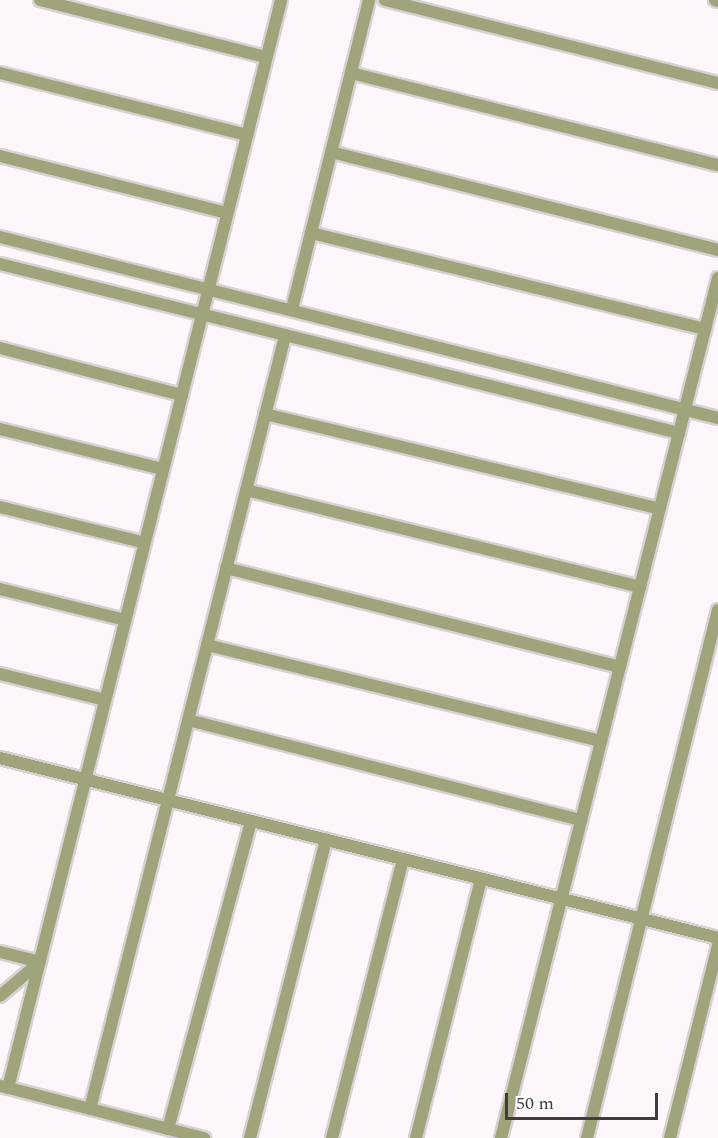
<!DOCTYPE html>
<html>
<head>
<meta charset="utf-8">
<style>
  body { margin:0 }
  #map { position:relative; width:718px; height:1138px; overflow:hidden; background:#fdf6fa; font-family:Spectral,serif }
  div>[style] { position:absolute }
  .roads { filter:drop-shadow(2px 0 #d7d1d4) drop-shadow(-2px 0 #d7d1d4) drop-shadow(0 2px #d7d1d4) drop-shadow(0 -2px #d7d1d4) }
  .street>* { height:12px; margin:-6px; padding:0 6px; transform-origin:6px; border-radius:6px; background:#a0a47b }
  span { translate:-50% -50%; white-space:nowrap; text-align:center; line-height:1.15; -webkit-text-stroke:4.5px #fff; paint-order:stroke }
  .scale { position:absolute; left:505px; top:1093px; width:153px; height:27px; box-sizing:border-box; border:3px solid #413b3e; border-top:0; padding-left:8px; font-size:18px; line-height:21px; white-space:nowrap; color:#413b3e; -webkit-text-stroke:4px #fff; paint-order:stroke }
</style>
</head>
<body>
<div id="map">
  <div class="roads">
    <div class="street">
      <div style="left:40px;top:0;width:233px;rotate:14.2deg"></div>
      <div style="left:385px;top:0;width:343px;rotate:14deg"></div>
      <div style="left:715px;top:0;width:3px;rotate:18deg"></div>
      <div style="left:0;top:73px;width:255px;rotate:14.1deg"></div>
      <div style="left:351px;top:73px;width:378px;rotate:14.1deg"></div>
      <div style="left:331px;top:152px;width:399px;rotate:14.2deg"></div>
      <div style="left:0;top:156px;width:234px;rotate:14.1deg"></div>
      <div style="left:311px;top:233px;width:406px;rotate:13.7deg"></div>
      <div style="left:0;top:237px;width:740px;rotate:14.15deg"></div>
      <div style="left:0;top:264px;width:700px;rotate:13.98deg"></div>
      <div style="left:292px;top:309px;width:318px;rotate:-76deg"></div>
      <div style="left:0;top:348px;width:188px;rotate:14.5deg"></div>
      <div style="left:265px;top:414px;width:406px;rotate:13.5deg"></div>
      <div style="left:0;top:429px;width:168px;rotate:13.8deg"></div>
      <div style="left:246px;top:490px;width:406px;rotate:13.8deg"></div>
      <div style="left:0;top:507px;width:149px;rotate:13.9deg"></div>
      <div style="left:226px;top:568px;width:406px;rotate:14.1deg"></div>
      <div style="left:0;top:589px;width:129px;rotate:13.9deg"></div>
      <div style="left:207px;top:645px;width:406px;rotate:13.7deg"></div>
      <div style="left:0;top:674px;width:108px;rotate:13.9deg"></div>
      <div style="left:188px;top:720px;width:406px;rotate:14.3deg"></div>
      <div style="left:0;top:758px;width:740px;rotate:14.07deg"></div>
      <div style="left:0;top:952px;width:41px;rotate:14deg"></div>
      <div style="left:0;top:996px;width:52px;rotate:-40.4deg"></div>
      <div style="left:1px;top:1086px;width:210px;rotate:14.4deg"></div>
      <div style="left:8px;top:1088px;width:1122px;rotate:-75.91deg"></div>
      <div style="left:90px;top:1109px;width:797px;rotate:-75.84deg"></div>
      <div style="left:168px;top:1129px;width:319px;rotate:-74.9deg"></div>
      <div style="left:250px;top:1138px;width:308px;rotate:-75.7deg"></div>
      <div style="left:332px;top:1138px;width:287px;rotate:-75.7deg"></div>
      <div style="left:416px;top:1138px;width:267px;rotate:-75.9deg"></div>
      <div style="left:501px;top:1138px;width:887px;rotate:-75.84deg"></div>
      <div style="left:587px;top:1138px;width:544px;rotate:-76.07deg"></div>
      <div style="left:670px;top:1138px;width:198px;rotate:-76deg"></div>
    </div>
  </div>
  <div class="scale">50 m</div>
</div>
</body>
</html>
